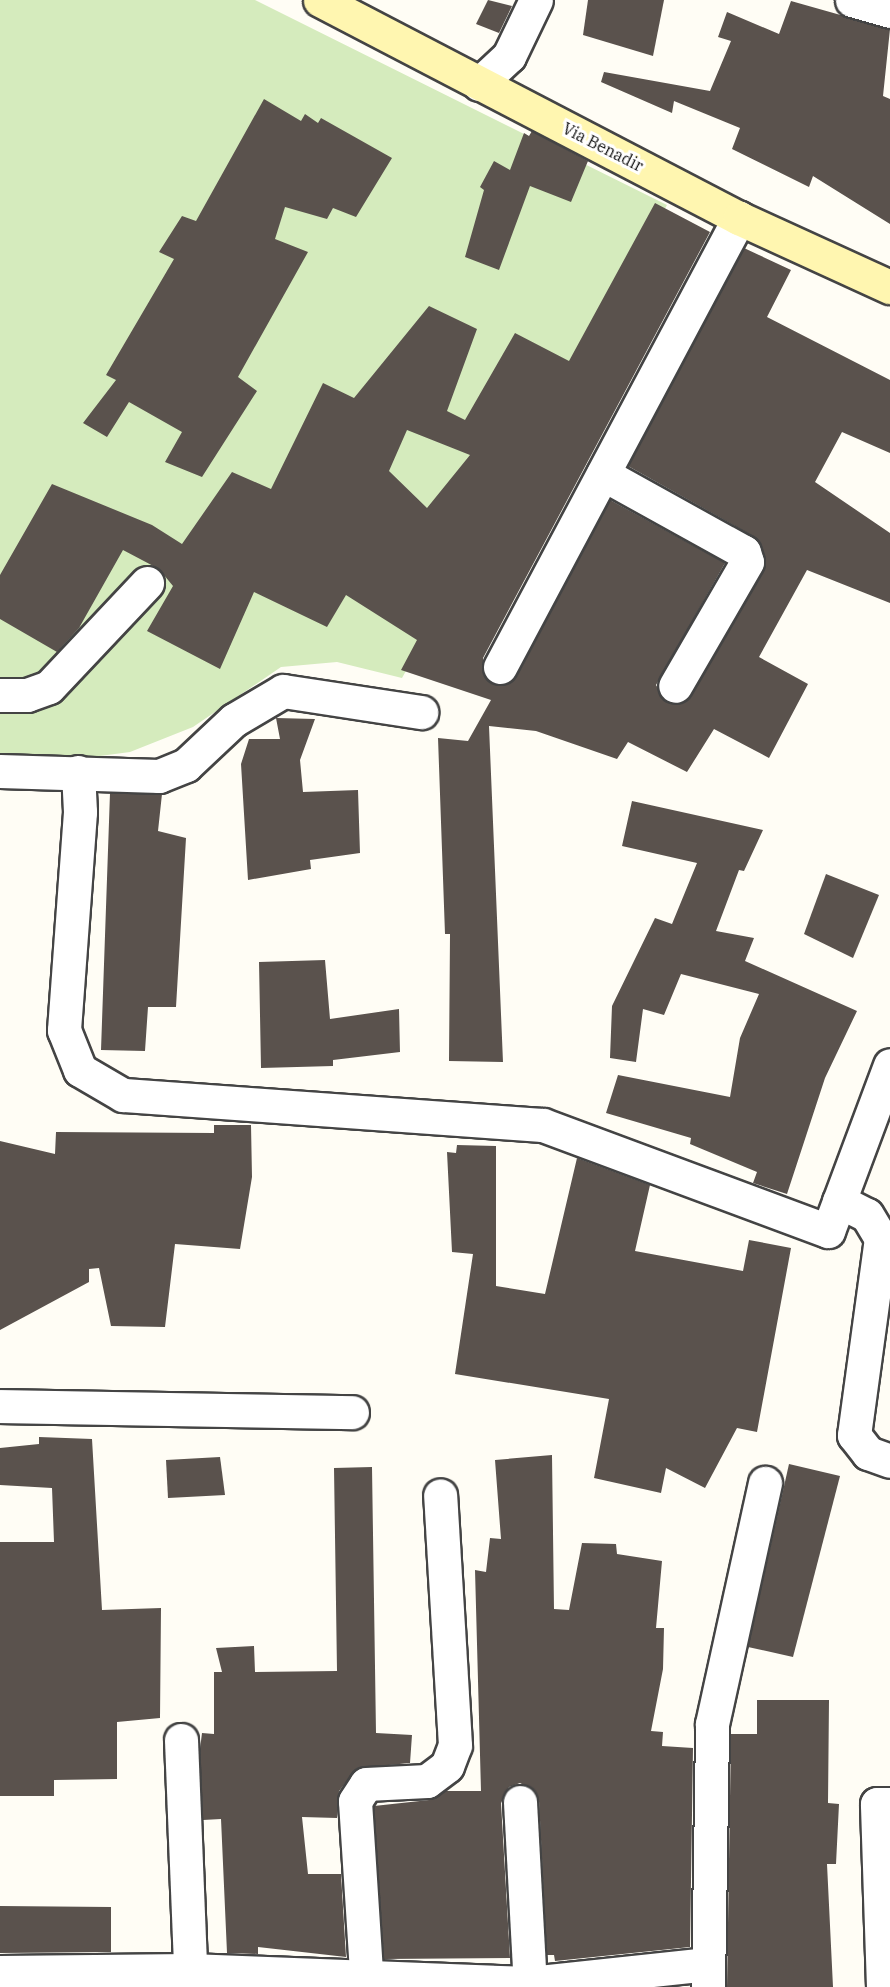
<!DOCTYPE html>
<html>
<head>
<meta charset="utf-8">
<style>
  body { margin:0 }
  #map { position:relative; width:890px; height:1987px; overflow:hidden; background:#fffdf5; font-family:"IBM Plex Serif",serif }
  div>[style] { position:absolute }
  .green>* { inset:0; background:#d5ebbd }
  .building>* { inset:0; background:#5a524d }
  .roads { filter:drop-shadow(2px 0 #444) drop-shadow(-2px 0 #444) drop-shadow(0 2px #444) drop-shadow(0 -2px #444) }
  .street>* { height:33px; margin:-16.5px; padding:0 16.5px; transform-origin:16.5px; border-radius:16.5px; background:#fff }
  .secondary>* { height:33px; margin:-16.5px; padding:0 16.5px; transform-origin:16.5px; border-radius:16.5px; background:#fff6b0 }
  span { translate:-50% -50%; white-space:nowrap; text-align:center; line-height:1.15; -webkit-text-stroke:6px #fff; paint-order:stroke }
  .street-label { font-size:16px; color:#111 }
</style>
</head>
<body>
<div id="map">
  <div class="green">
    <div style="clip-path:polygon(0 0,255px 0,667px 205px,402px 678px,337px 662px,281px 667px,193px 727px,130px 752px,77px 759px,0 753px)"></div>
  </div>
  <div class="building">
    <div style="clip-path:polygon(488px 0,512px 6px,499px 33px,476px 24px)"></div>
    <div style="clip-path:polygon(588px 0,664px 0,653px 56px,583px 35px)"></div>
    <div style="clip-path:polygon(791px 1px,890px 29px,883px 96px,890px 99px,890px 224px,813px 176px,809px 187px,732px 149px,740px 128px,674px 101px,672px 113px,601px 82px,604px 72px,710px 91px,731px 41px,718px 37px,727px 12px,779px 34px)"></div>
    <div style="clip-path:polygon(264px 99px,301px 121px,305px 114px,318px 123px,321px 118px,392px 158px,356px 217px,333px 208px,327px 219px,285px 207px,275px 239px,308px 252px,238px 377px,257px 391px,202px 477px,165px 462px,182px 432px,129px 402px,107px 437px,83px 423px,116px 380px,106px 375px,174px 259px,159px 252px,182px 216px,196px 221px)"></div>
    <div style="clip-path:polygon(532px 131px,588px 161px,571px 202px,530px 186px,499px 270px,465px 257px,484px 190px,480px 187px,494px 161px,510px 170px,524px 133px,529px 136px)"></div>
    <div style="clip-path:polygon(evenodd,655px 203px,710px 232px,483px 658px,484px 676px,500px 686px,517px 676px,610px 500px,725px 563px,656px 685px,666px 702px,684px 702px,691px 695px,763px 571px,765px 557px,753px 536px,628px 466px,744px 248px,791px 270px,767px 317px,890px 380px,890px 453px,842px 432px,815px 482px,890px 533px,890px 603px,807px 570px,759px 657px,808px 684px,769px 758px,714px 729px,687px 772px,628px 742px,617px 759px,536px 731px,489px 726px,503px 1062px,449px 1061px,450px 934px,445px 934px,438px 738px,468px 741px,491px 700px,401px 670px,417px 640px,346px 595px,327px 627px,254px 592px,220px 669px,147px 631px,173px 586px,159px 569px,123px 550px,79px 628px,57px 652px,0 619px,0 575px,52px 484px,152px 525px,182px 544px,232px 472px,271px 489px,323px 383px,354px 398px,429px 306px,477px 329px,447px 411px,465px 420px,515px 333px,569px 361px,655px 203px,407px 430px,470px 455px,427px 508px,389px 471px,407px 430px)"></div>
    <div style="clip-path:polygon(276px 718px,315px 719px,300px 760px,303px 792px,358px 790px,360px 853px,310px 860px,311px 869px,248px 880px,241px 764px,249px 739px,280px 739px)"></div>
    <div style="clip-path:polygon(110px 793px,162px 794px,158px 831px,186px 838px,176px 1007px,148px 1007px,145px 1051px,101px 1050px)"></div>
    <div style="clip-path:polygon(632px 801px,763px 830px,744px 871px,739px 870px,716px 931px,754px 938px,745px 961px,857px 1011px,825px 1078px,787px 1194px,753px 1183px,757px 1172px,690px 1144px,691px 1138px,606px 1113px,618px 1075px,730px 1097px,740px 1038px,759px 994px,681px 974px,664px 1015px,643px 1009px,636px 1062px,610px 1058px,612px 1006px,655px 918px,672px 924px,697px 863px,622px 846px)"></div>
    <div style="clip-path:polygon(826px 874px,879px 895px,853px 958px,804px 934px)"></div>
    <div style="clip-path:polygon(325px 960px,330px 1019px,399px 1009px,400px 1052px,333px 1060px,333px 1066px,261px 1068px,259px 962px)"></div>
    <div style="clip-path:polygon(214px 1125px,251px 1125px,252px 1177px,240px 1249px,175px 1244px,165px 1327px,111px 1326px,99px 1268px,89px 1269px,89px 1282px,0 1330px,0 1141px,55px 1154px,56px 1132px,214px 1133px)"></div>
    <div style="clip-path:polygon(457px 1145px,496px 1146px,496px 1286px,545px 1294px,577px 1158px,650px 1185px,635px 1251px,743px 1271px,749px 1240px,791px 1248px,757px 1432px,737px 1428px,705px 1488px,666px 1468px,661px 1493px,594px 1478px,609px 1399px,455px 1374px,473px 1254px,452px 1252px,447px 1152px,456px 1153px)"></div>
    <div style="clip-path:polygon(39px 1437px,92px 1439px,102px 1610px,161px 1608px,160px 1718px,117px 1722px,117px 1779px,54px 1780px,54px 1796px,0 1796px,0 1542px,54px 1542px,52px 1488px,0 1485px,0 1448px,39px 1444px)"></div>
    <div style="clip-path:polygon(552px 1455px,554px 1609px,569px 1610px,582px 1543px,616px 1544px,617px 1554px,662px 1561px,656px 1628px,664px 1628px,663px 1669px,651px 1731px,663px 1732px,662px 1746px,693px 1748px,690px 1947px,555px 1961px,554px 1955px,547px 1955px,539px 1801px,535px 1791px,520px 1783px,509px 1787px,501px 1803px,510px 1958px,384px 1959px,374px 1806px,429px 1800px,445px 1791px,481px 1791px,475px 1570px,486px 1572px,490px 1538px,501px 1539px,495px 1460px)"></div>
    <div style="clip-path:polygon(220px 1457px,225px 1495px,168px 1498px,166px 1460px)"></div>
    <div style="clip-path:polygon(789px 1464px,840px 1476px,793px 1657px,748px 1647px)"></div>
    <div style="clip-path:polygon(372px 1467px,376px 1733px,412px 1735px,410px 1763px,357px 1768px,339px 1791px,337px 1818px,302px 1817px,308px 1874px,341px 1874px,346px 1957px,258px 1947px,258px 1954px,227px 1953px,221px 1819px,203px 1820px,200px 1749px,202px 1733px,214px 1734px,214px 1672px,222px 1672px,216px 1648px,254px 1646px,255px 1672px,337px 1671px,334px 1468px)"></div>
    <div style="clip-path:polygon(757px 1700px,829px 1700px,828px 1803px,839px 1804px,836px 1864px,827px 1864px,833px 1987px,727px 1987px,731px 1734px,757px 1734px)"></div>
    <div style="clip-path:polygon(0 1906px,111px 1907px,111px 1952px,0 1953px)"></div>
  </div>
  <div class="roads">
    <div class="street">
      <div style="left:852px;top:0;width:40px;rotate:16deg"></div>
      <div style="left:479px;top:84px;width:41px;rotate:-43deg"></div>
      <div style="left:509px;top:56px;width:62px;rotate:-64.3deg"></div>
      <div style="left:603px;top:474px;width:161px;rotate:29deg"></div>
      <div style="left:744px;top:552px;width:10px;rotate:73deg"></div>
      <div style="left:747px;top:562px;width:143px;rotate:120.1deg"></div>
      <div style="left:500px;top:667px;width:509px;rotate:-61.97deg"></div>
      <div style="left:0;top:695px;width:27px"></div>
      <div style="left:27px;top:695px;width:23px;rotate:-20deg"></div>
      <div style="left:49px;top:687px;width:143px;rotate:-46.7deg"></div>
      <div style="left:0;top:771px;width:159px;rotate:1.8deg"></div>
      <div style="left:159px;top:776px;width:29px;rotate:-22deg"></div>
      <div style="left:186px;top:765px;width:66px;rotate:-43.2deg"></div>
      <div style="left:234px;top:720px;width:57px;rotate:-30.6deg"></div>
      <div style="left:283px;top:691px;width:140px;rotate:8.7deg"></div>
      <div style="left:78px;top:772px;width:40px;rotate:87.1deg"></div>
      <div style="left:80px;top:812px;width:219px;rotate:94.2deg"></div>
      <div style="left:64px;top:1030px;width:43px;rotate:68.2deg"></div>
      <div style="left:80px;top:1070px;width:50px;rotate:30.2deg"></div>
      <div style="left:123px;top:1095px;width:421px;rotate:4.1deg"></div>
      <div style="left:543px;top:1125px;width:304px;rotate:20.4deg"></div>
      <div style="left:828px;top:1231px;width:177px;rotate:-69.5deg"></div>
      <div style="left:839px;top:1201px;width:31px;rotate:27deg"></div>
      <div style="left:867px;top:1215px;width:27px;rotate:59deg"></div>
      <div style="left:881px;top:1238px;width:199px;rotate:97.8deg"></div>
      <div style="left:854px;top:1435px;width:23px;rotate:52deg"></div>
      <div style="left:868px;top:1453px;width:23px;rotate:20deg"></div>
      <div style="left:0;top:1406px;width:352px;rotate:1deg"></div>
      <div style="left:181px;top:1740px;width:247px;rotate:87.7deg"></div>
      <div style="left:520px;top:1802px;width:185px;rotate:86.9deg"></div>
      <div style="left:0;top:1972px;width:189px;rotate:-0.6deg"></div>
      <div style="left:189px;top:1970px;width:341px;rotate:2.2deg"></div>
      <div style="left:530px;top:1983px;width:179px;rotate:-6.1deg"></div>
      <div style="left:708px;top:1986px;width:262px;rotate:-89.1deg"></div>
      <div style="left:712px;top:1724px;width:247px;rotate:-77.6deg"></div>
      <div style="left:367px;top:1987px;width:186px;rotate:-93.7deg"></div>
      <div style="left:355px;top:1801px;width:20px;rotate:-57deg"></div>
      <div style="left:366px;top:1784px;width:61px;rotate:-2.8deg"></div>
      <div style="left:427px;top:1781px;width:25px;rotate:-37deg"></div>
      <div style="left:447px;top:1766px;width:22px;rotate:-69deg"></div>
      <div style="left:455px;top:1745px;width:250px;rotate:-93.4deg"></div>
      <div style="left:883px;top:1987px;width:183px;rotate:-91.9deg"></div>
      <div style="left:877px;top:1804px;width:13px"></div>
    </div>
    <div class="secondary">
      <div style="left:320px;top:0;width:472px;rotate:27.5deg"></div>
      <div style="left:739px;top:218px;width:166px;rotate:24.6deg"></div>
    </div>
  </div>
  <div class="street-label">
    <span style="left:603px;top:147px;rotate:27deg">Via Benadir</span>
  </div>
</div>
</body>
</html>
